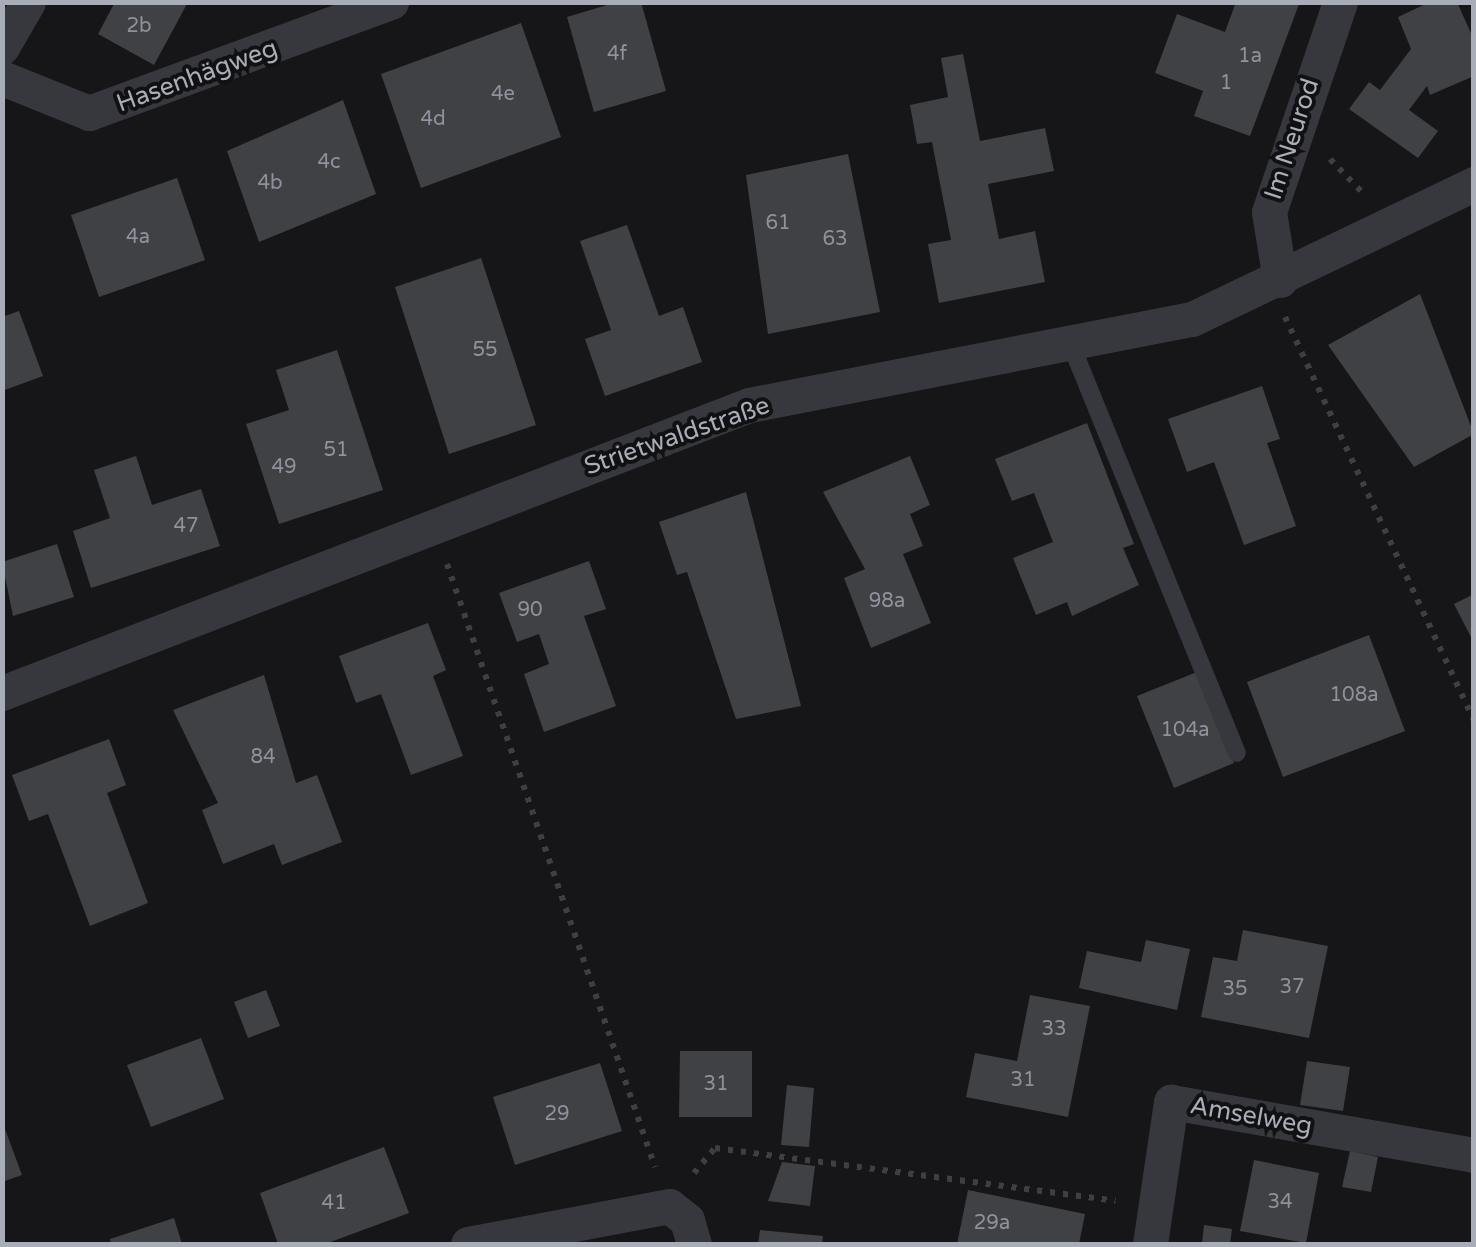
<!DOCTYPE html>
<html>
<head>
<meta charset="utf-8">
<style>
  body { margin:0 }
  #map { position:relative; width:1476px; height:1247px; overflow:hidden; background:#161618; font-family:"Varela Round",sans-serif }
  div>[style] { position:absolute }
  .building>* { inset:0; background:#404145 }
  .path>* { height:6px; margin-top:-3px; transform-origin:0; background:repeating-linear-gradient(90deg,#3d3f44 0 5px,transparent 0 13px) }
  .lane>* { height:18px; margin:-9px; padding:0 9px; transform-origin:9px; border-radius:9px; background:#37383d }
  .street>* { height:35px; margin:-17.5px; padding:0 17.5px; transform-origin:17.5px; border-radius:17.5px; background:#37383d }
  span { translate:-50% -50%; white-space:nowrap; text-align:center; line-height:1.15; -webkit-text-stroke:8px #111113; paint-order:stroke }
  .number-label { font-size:20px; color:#8e929b }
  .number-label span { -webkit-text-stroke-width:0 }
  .street-label { font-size:25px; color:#a8adb8 }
  .frame { position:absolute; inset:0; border:5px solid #a8adb8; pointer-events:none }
</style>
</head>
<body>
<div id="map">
  <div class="building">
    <div style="clip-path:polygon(115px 2px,188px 2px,154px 65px,98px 34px)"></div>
    <div style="clip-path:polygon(617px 2px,641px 2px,666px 91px,594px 112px,567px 17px)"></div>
    <div style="clip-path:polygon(1236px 2px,1299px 4px,1250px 136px,1194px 116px,1203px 91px,1155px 73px,1177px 14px,1225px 32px)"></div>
    <div style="clip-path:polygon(1430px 2px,1457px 2px,1474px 40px,1474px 76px,1430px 95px,1427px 86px,1409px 110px,1438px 131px,1418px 158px,1349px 109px,1369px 82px,1380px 90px,1411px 49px,1398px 17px)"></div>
    <div style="clip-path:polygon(521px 23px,561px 137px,421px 188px,381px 74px)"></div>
    <div style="clip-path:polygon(963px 54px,980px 141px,1045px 128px,1054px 171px,988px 184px,999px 239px,1035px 231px,1045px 282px,939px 303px,928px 244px,951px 240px,932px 142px,917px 144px,910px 105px,948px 97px,941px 58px)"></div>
    <div style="clip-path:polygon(343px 100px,376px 194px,259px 242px,227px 151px)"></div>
    <div style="clip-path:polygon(848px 154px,880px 312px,768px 334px,746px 175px)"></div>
    <div style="clip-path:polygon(177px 178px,205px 260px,99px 297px,71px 215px)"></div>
    <div style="clip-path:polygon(627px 225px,659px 316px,683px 307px,702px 362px,605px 396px,585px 339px,611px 330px,580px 241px)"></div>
    <div style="clip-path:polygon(481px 258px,536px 425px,449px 454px,395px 287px)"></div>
    <div style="clip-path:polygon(1420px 294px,1474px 434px,1414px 467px,1328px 345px)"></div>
    <div style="clip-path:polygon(19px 311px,43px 376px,2px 391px,2px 317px)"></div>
    <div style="clip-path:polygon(337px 350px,383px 490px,279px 524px,246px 424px,289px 410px,276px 370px)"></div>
    <div style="clip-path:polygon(1262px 386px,1280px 439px,1267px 443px,1296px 526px,1244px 545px,1214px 462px,1187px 472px,1168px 419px)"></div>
    <div style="clip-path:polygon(1087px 423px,1134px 544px,1123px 548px,1139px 585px,1072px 616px,1067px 602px,1036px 615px,1013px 558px,1053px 542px,1034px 493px,1012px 501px,995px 459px)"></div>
    <div style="clip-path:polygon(136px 456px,152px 505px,201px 489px,220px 546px,91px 588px,73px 531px,110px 518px,94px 470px)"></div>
    <div style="clip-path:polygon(910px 456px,930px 505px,910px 514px,923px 546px,903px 554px,931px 623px,871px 648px,844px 578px,865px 569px,823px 492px)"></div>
    <div style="clip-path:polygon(746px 492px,801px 706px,736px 719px,687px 572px,677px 575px,659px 522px)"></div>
    <div style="clip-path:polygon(57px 544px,74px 597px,13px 616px,2px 562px)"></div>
    <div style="clip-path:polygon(589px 561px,606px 609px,584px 616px,616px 706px,544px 732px,524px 674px,549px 664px,539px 634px,517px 642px,499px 593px)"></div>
    <div style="clip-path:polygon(1474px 594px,1474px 643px,1454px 604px)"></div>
    <div style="clip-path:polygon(428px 623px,446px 670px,433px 676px,463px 756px,411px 775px,381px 694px,356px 703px,339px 656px)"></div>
    <div style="clip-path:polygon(1369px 635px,1405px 731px,1283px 777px,1247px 682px)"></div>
    <div style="clip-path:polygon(1197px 672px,1234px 763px,1174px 788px,1137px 696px)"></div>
    <div style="clip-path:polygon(264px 675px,296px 783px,317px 775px,342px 842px,282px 865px,274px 844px,223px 864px,202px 810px,218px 803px,173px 710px)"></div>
    <div style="clip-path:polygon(109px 739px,126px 785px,107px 793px,148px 903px,90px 926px,48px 814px,29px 821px,12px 775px)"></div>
    <div style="clip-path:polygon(1243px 930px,1328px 946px,1309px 1038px,1201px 1017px,1213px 957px,1237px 961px)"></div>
    <div style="clip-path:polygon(1146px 940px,1190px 949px,1177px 1010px,1079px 988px,1087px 951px,1141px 962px)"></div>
    <div style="clip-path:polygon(266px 990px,280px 1026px,248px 1038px,234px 1002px)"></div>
    <div style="clip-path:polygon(1030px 995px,1090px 1006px,1068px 1117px,966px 1097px,975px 1053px,1017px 1061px)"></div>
    <div style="clip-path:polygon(201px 1038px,224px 1099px,151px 1127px,127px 1065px)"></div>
    <div style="clip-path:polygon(680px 1051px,752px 1051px,752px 1117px,679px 1117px)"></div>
    <div style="clip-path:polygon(1307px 1061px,1350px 1067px,1343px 1111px,1300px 1105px)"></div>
    <div style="clip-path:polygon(600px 1063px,622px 1131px,515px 1165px,493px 1097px)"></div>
    <div style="clip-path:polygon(787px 1085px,814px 1088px,809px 1147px,781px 1145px)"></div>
    <div style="clip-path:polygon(2px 1121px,22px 1175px,2px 1182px)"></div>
    <div style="clip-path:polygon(384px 1147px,409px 1213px,325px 1244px,278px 1244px,260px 1193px)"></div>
    <div style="clip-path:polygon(1350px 1151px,1378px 1157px,1371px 1192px,1342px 1187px)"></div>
    <div style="clip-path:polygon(1254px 1160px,1319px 1173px,1306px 1243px,1240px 1231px)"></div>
    <div style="clip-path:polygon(782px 1162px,815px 1166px,810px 1206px,768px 1201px)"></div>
    <div style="clip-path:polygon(968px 1190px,1085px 1214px,1079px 1244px,957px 1244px)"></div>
    <div style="clip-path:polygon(174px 1218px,182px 1244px,111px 1244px,110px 1239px)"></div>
    <div style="clip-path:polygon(1204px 1225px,1232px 1229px,1230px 1244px,1202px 1244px)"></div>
    <div style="clip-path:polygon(760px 1230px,823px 1236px,822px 1244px,758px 1244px)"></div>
  </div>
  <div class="path">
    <div style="left:1330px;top:159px;width:47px;rotate:45.9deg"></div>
    <div style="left:1285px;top:317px;width:446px;rotate:64.9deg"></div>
    <div style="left:447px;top:564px;width:638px;rotate:70.97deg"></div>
    <div style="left:694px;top:1173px;width:33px;rotate:-50deg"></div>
    <div style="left:715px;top:1148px;width:404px;rotate:7.5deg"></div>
  </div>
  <div class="lane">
    <div style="left:1072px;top:347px;width:438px;rotate:67.9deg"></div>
  </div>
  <div class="street">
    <div style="left:2px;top:47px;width:52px;rotate:-60deg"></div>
    <div style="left:2px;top:78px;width:94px;rotate:21.9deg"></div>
    <div style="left:89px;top:113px;width:322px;rotate:-20.2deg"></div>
    <div style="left:1280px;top:280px;width:69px;rotate:-99.2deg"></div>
    <div style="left:1269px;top:212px;width:222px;rotate:-71.3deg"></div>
    <div style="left:2px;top:693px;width:801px;rotate:-21.08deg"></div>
    <div style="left:749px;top:405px;width:451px;rotate:-11deg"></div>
    <div style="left:1192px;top:319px;width:313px;rotate:-25.6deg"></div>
    <div style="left:468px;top:1244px;width:205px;rotate:-10.7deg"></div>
    <div style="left:669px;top:1206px;width:23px;rotate:38deg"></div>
    <div style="left:687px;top:1220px;width:25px;rotate:74deg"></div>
    <div style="left:1150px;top:1244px;width:144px;rotate:-81.6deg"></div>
    <div style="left:1171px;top:1102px;width:308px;rotate:9.9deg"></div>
  </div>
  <div class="number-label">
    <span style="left:139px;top:26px">2b</span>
    <span style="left:617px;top:54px">4f</span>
    <span style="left:1250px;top:56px">1a</span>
    <span style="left:1226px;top:83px">1</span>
    <span style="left:503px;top:94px">4e</span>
    <span style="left:433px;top:119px">4d</span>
    <span style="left:329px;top:162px">4c</span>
    <span style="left:270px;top:183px">4b</span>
    <span style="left:778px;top:223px">61</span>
    <span style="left:138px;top:237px">4a</span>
    <span style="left:835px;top:239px">63</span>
    <span style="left:485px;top:350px">55</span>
    <span style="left:336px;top:450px">51</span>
    <span style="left:284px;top:467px">49</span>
    <span style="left:186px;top:526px">47</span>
    <span style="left:887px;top:601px">98a</span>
    <span style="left:530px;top:610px">90</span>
    <span style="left:1354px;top:695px">108a</span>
    <span style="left:1185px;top:730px">104a</span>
    <span style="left:263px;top:757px">84</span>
    <span style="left:1292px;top:987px">37</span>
    <span style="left:1235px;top:989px">35</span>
    <span style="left:1054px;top:1029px">33</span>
    <span style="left:1023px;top:1080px">31</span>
    <span style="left:716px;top:1084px">31</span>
    <span style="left:557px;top:1114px">29</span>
    <span style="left:1280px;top:1202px">34</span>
    <span style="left:334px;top:1203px">41</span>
    <span style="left:992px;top:1223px">29a</span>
  </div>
  <div class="street-label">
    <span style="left:197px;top:76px;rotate:-20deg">Hasenhägweg</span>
    <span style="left:1292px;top:139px;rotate:-72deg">Im Neurod</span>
    <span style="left:677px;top:436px;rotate:-19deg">Strietwaldstraße</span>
    <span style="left:1251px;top:1116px;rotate:10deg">Amselweg</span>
  </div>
  <div class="frame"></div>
</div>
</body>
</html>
